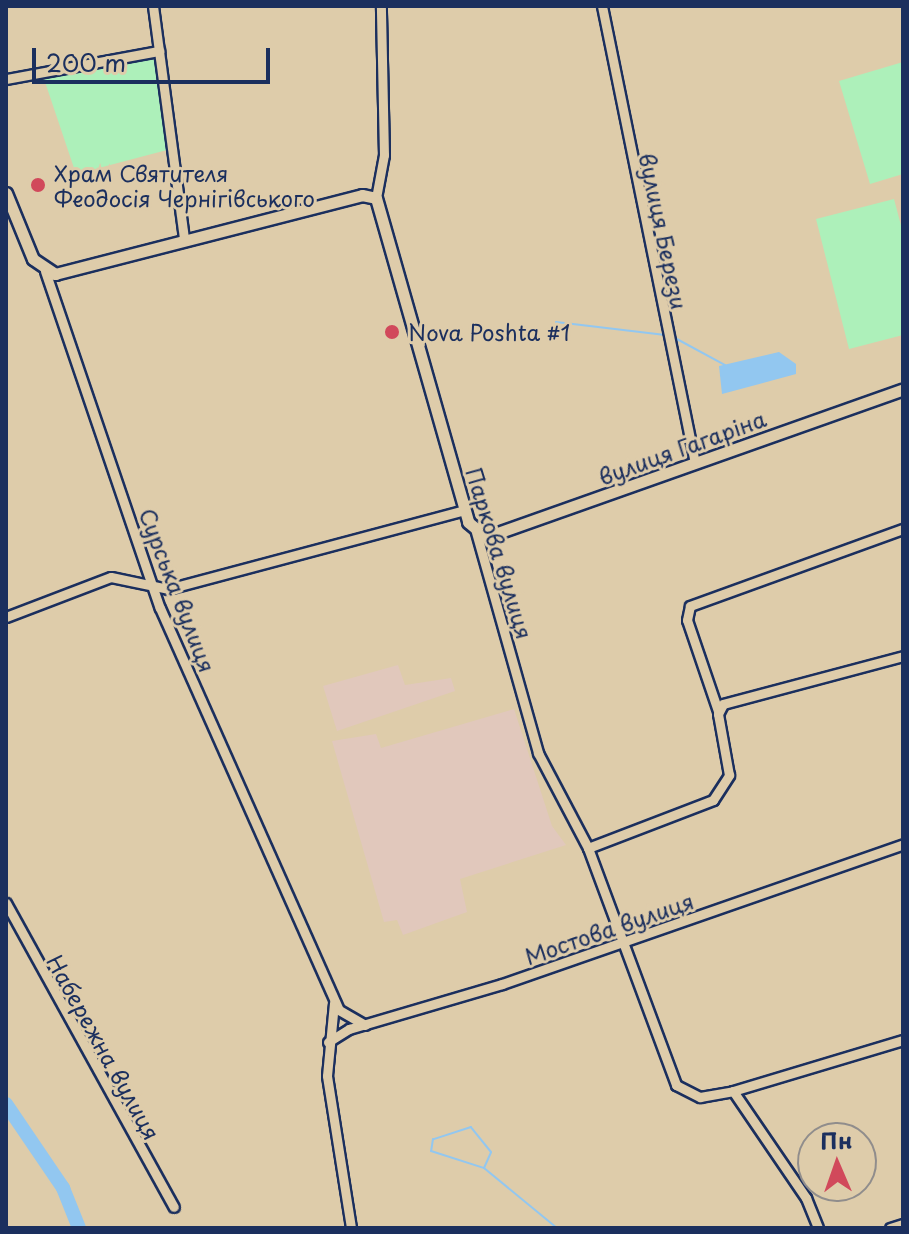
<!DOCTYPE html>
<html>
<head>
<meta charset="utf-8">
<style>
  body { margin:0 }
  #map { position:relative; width:909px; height:1234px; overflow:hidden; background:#deccaa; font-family:"Playpen Sans",sans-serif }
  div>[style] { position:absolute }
  .built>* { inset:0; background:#e1c8bc }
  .green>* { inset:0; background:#adf0ba }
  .water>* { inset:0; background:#92c7f0 }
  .stream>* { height:2px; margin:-1px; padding:0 1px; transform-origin:1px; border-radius:1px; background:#92c7f0 }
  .river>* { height:14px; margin:-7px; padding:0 7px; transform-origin:7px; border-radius:7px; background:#92c7f0 }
  .roads { filter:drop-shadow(2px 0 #1b2f5e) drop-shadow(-2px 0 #1b2f5e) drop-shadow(0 2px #1b2f5e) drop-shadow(0 -2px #1b2f5e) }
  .minor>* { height:9px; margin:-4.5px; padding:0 4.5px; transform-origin:4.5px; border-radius:4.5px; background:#deccaa }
  .tertiary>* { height:11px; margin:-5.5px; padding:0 5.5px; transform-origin:5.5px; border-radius:5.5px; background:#deccaa }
  .dots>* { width:22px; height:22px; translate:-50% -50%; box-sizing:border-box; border:4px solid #deccaa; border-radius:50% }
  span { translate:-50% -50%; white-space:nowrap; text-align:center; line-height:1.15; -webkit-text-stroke:6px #deccaa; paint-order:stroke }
  .poi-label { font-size:22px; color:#1b2f5e }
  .left { translate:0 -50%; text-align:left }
  .street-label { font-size:22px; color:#1b2f5e }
  .frame { position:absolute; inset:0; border:8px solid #1b2f5e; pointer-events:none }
  .north { position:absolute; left:797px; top:1122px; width:80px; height:80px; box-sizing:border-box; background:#deccaa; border:2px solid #908d8c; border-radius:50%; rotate:358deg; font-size:22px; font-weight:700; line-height:32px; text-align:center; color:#1b2f5e }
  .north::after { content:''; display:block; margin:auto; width:28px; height:36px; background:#d1495b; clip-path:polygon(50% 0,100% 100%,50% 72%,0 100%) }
  .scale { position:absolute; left:32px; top:48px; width:238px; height:36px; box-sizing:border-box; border:4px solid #1b2f5e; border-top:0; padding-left:10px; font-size:24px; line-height:28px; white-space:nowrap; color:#1b2f5e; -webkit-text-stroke:6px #deccaa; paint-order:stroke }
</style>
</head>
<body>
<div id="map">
  <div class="built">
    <div style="clip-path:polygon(398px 665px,405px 685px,451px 678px,455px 691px,337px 731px,323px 686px)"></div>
    <div style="clip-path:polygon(514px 709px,552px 826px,566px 845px,460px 879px,467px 912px,403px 935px,397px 920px,384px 922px,332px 741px,376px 734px,381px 748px)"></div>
  </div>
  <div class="green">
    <div style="clip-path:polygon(156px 54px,167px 150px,76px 174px,43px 76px)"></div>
    <div style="clip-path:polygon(903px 62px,903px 174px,870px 184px,839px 81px)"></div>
    <div style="clip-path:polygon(894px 199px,903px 233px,903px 335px,849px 349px,816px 219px)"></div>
  </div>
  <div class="water">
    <div style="clip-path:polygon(779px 352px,796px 364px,796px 374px,722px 394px,719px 366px)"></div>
  </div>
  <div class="stream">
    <div style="left:556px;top:322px;width:110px;rotate:6.8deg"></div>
    <div style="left:675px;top:338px;width:57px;rotate:28.4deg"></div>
    <div style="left:484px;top:1168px;width:17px;rotate:-66deg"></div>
    <div style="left:491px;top:1152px;width:32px;rotate:-129deg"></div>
    <div style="left:471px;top:1127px;width:40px;rotate:162deg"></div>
    <div style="left:433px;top:1139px;width:12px;rotate:99deg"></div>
    <div style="left:431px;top:1151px;width:56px;rotate:17.8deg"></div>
    <div style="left:484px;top:1168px;width:94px;rotate:39.4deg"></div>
  </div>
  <div class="river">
    <div style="left:6px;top:1104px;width:102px;rotate:55.8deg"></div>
    <div style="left:63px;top:1188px;width:43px;rotate:68.2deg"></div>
  </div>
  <div class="roads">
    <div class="minor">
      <div style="left:153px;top:6px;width:235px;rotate:82.4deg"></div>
      <div style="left:602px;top:6px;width:466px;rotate:78.5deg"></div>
      <div style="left:6px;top:79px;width:156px;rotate:-10.4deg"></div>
      <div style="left:376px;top:198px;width:44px;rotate:-79.5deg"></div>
      <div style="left:384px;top:155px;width:149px;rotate:-91.2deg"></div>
      <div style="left:45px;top:271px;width:356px;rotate:71.2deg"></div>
      <div style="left:160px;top:608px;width:440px;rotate:66deg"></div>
      <div style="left:339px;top:1010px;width:30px;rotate:30deg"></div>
      <div style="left:476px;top:532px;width:230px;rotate:74.3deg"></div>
      <div style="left:538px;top:753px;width:107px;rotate:62.2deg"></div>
      <div style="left:588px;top:848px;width:253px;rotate:69.6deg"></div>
      <div style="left:676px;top:1085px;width:27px;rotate:27deg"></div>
      <div style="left:700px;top:1097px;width:34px;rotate:-10deg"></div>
      <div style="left:733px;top:1091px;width:177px;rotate:-16.7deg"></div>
      <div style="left:6px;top:617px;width:112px;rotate:-20.9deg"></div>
      <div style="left:111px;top:577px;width:58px;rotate:11.9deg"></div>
      <div style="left:168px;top:589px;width:307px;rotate:-14.9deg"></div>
      <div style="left:718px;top:711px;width:96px;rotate:-108.8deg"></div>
      <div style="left:687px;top:620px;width:14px;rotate:-78deg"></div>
      <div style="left:690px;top:606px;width:226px;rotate:-19.9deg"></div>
      <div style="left:588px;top:848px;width:134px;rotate:-21deg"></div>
      <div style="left:713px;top:800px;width:30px;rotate:-57deg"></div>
      <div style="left:729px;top:775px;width:62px;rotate:-100.2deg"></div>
      <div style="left:718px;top:714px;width:11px;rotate:-63deg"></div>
      <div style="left:723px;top:704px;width:186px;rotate:-14.9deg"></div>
      <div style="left:6px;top:903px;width:347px;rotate:61.1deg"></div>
      <div style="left:334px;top:1003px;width:73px;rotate:95.5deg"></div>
      <div style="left:327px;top:1076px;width:154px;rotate:81deg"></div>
      <div style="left:328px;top:1042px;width:25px;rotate:-32deg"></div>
      <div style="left:349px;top:1029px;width:159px;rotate:-16.4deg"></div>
      <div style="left:502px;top:984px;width:425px;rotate:-19.2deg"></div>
      <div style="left:733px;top:1091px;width:130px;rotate:55.7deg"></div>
      <div style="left:806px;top:1198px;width:32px;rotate:68deg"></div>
      <div style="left:890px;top:1228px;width:14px;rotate:-17deg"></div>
    </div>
    <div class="tertiary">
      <div style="left:6px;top:193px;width:71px;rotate:67.8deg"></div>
      <div style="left:33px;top:259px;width:27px;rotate:34deg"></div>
      <div style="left:55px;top:274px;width:317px;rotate:-14.4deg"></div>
      <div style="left:362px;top:195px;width:14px;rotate:12deg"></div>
      <div style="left:376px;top:198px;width:337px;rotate:74.1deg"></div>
      <div style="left:468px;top:522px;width:23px;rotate:40deg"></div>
      <div style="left:486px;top:537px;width:442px;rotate:-19.5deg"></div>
    </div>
  </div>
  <div class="dots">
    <div style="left:38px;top:185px;background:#d1495b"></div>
    <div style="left:392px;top:332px;background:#d1495b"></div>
  </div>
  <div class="poi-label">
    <span class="left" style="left:54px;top:185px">Храм Святителя<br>Феодосія Чернігівського</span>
    <span class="left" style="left:408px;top:332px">Nova Poshta #1</span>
  </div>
  <div class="street-label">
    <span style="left:664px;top:231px;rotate:78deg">вулиця Берези</span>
    <span style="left:682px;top:447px;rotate:-20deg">вулиця Гагаріна</span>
    <span style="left:500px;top:553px;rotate:73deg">Паркова вулиця</span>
    <span style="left:178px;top:590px;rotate:69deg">Сурська вулиця</span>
    <span style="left:609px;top:928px;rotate:-19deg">Мостова вулиця</span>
    <span style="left:104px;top:1047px;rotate:61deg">Набережна вулиця</span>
  </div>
  <div class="frame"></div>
  <div class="north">Пн</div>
  <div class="scale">200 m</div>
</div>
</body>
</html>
